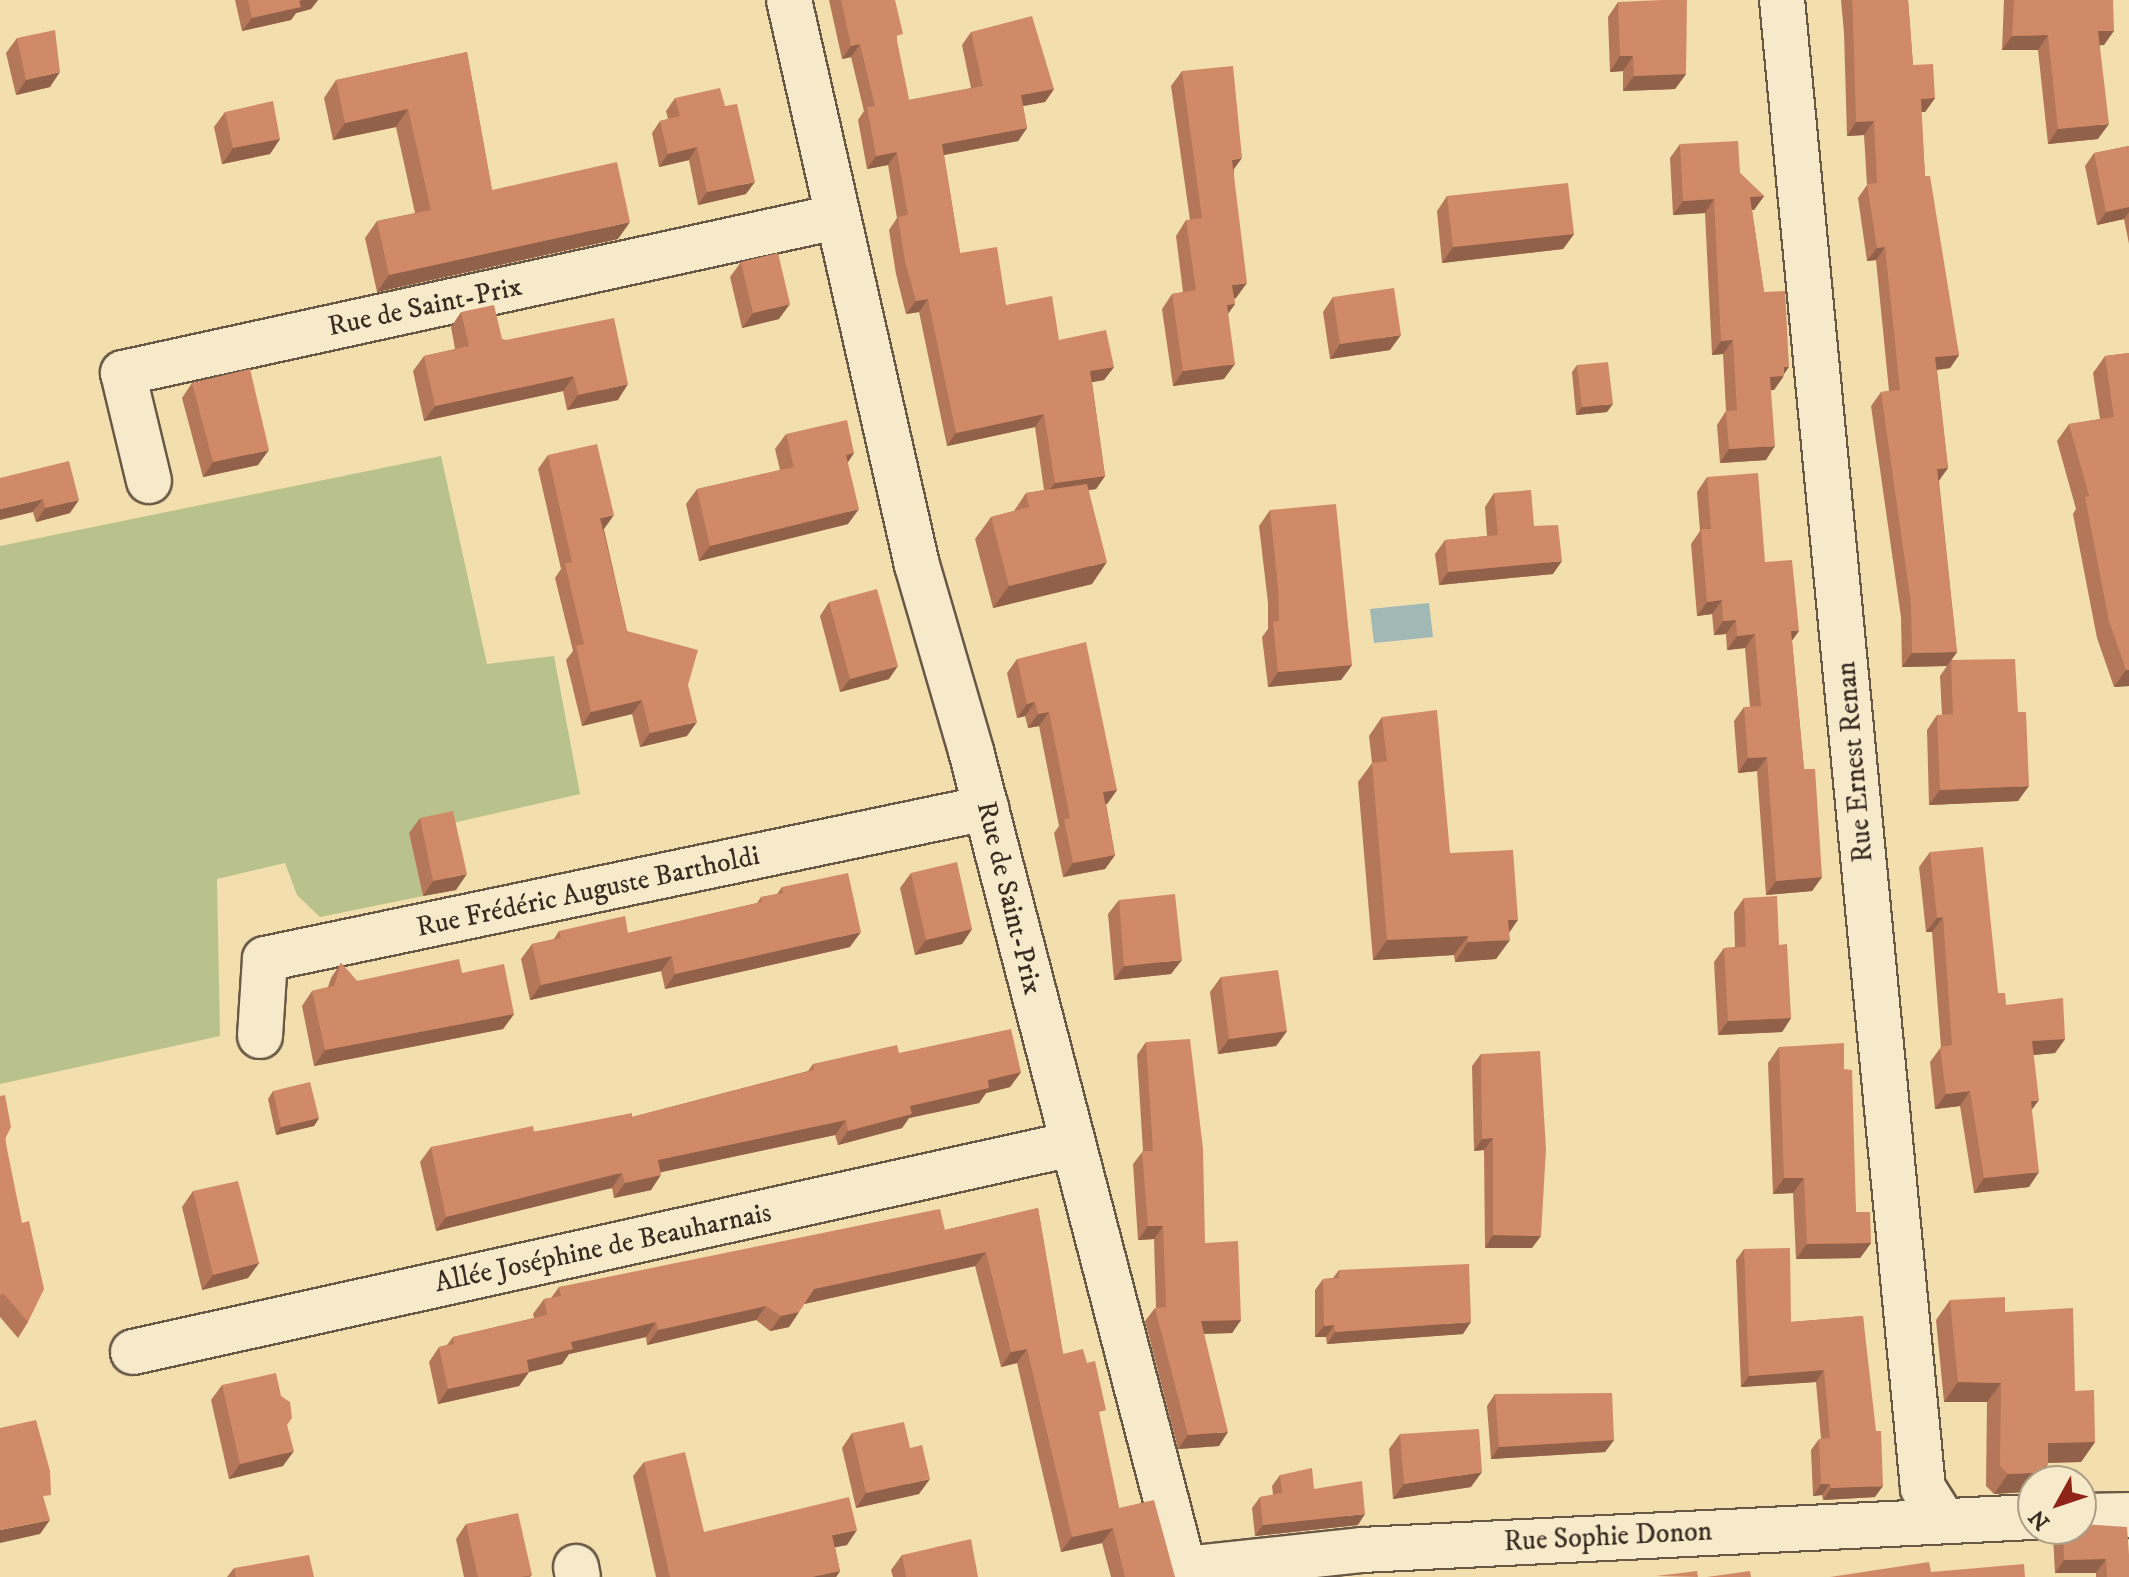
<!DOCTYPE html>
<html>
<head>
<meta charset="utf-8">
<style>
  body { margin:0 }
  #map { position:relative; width:2129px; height:1577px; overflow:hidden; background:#f3deae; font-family:"IM FELL DW Pica",serif }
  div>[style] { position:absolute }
  .green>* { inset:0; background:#b9c28c }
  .water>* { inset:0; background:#a0b9b5 }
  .roads { filter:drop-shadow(2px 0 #685845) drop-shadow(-2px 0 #685845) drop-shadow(0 2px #685845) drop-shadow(0 -2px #685845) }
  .minor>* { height:44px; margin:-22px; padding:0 22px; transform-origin:22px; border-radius:22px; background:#f7eaca }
  .wall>* { inset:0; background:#b47759 }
  .shaded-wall>* { inset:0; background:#926149 }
  .building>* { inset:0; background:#d18a68 }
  span { translate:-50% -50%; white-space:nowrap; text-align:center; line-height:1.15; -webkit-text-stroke:8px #f7eaca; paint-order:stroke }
  .street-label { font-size:28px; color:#392c22 }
  .north { position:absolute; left:2017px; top:1465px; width:80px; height:80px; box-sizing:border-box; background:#f7eaca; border:2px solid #ab9e87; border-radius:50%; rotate:230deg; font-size:22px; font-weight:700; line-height:32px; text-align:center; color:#392c22 }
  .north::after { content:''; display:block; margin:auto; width:28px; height:36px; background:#8f2418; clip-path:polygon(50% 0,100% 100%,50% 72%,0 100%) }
</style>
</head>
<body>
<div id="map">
  <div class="green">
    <div style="clip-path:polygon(441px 456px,487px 664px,554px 656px,580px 794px,409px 833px,423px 896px,320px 917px,297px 895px,285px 863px,217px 879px,220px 1036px,0 1084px,0 546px)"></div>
  </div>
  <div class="water">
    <div style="clip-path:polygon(1429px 603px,1433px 637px,1374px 643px,1370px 609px)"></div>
  </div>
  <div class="roads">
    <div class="minor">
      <div style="left:789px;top:0;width:579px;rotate:77.24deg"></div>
      <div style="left:917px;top:565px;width:194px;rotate:73.8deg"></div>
      <div style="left:971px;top:751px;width:854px;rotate:75.41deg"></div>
      <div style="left:1782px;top:0;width:1495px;rotate:84.59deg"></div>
      <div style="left:1923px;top:1488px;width:36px;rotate:58deg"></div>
      <div style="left:149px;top:481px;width:111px;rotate:-103.5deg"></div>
      <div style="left:123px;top:373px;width:730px;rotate:-12.34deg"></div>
      <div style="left:260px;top:1036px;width:77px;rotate:-86.3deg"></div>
      <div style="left:265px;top:959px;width:737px;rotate:-11.83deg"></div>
      <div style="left:133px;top:1352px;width:962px;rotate:-12.49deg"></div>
      <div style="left:2081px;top:1516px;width:48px;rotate:-1.2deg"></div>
      <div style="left:576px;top:1567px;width:10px;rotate:79deg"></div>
      <div style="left:1185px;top:1569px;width:178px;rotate:-6.1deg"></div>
      <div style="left:1362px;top:1550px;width:672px;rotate:-2.82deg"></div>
    </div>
  </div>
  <div class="wall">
    <div style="clip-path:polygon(235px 0,318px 0,311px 9px,296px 13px,291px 20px,242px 31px)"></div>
    <div style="clip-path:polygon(829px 0,895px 0,897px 43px,909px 100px,971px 88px,962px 45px,971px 32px,1054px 89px,1045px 102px,1023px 106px,1027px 128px,1018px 141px,944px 155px,960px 253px,1006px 305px,1059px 340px,1114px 367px,1104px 380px,1092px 382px,1105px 476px,1096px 489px,1089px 490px,1092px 584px,993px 608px,975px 539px,991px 517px,1014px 511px,1026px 493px,1044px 490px,1035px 427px,947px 446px,919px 312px,906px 314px,896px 274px,889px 230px,897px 218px,888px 165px,867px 169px,858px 120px,864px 111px,851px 57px,842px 59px)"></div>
    <div style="clip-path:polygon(1841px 0,1908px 0,1913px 65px,1935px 98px,1925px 112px,1921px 112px,1925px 176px,1959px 355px,1950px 368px,1937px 370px,1948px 468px,1939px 481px,1957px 652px,1947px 666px,1902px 667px,1901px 617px,1871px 406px,1881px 392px,1889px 391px,1876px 260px,1867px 261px,1858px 198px,1867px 185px,1864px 135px,1847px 136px,1844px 33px)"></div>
    <div style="clip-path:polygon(2004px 0,2113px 0,2104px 45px,2100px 45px,2098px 139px,2048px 144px,2038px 50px,2002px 50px)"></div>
    <div style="clip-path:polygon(1618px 2px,1686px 74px,1675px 89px,1623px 91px,1623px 71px,1610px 72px,1608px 17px)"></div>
    <div style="clip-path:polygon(17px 38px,50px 87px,16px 95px,6px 53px)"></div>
    <div style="clip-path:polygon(467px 52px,492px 190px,618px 239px,377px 292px,365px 238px,377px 221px,415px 213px,396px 127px,333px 140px,324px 98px,336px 80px)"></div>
    <div style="clip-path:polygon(1182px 71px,1234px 170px,1236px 298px,1234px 299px,1235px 304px,1228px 314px,1224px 379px,1173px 386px,1162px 309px,1172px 294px,1183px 292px,1176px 236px,1186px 220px,1190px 220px,1171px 86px)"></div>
    <div style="clip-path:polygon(675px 98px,746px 194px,698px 205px,689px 160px,659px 167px,652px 133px,660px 121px,668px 119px,666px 111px)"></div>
    <div style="clip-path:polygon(225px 112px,280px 139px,270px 154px,222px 164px,214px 127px)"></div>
    <div style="clip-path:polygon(1680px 144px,1740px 173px,1764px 196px,1754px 210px,1752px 210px,1764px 292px,1784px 374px,1774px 390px,1771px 390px,1766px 460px,1720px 463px,1717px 425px,1726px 411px,1723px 354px,1712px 355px,1705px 213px,1673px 215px,1670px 158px)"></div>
    <div style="clip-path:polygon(2129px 146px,2129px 244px,2124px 219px,2097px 225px,2085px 166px,2094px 153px)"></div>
    <div style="clip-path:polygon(1447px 196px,1574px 234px,1563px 249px,1442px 263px,1437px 211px)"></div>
    <div style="clip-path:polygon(741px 262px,779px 319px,742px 328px,730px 277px)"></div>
    <div style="clip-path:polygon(1333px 297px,1390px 350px,1330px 359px,1323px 312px)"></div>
    <div style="clip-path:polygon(461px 312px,502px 339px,618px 400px,567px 410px,563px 391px,424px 421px,413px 371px,424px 356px,455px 349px,451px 327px)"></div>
    <div style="clip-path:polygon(2129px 353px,2129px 686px,2114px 687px,2097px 638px,2073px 514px,2076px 509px,2057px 441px,2069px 424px,2100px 419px,2093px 373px,2105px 356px)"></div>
    <div style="clip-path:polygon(1577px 365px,1607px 412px,1576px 415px,1572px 372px)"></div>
    <div style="clip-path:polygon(192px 383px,258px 465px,203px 477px,182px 398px)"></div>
    <div style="clip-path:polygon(786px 434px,854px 453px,847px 463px,848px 524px,699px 561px,686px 504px,697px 489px,780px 470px,775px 449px)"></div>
    <div style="clip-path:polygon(548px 455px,604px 529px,627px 631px,688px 685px,687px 736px,640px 747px,632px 714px,582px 726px,566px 660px,573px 651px,555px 578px,561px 569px,538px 469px)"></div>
    <div style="clip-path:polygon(69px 461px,70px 513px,36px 522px,33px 512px)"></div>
    <div style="clip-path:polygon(1707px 477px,1765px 562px,1792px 640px,1804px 769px,1822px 877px,1812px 891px,1766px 895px,1757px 771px,1738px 773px,1734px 721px,1744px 707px,1750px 707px,1745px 648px,1727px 650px,1726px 634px,1714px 635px,1712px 614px,1697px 616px,1691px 544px,1700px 531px,1697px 492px)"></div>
    <div style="clip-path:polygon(1494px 493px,1534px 526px,1553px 574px,1439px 585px,1435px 554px,1445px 540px,1487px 536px,1485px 507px)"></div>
    <div style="clip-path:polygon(1270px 510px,1352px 665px,1341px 680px,1268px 687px,1262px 637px,1268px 629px,1268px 603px,1259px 526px)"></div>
    <div style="clip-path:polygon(829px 602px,889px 679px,840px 692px,820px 616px)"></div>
    <div style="clip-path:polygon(1017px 659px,1117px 790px,1107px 804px,1106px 804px,1115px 855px,1105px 869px,1063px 877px,1054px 833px,1059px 826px,1039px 726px,1028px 728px,1025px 716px,1017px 718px,1007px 673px)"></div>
    <div style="clip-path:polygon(1951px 660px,2018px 712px,2018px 801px,1929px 805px,1927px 730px,1937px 715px,1942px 715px,1940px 676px)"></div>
    <div style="clip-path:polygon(1382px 717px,1450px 853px,1509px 933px,1496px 959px,1455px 962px,1454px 955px,1373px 960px,1358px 782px,1372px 763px,1369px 736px)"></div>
    <div style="clip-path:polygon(420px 818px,456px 890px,423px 896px,409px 833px)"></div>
    <div style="clip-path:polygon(1930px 852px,1998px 993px,2006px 1005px,2065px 1039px,2055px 1053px,2033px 1055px,2029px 1187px,1974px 1193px,1960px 1106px,1935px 1109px,1930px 1062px,1941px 1047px,1932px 932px,1926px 932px,1919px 867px)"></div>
    <div style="clip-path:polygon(911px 873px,972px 929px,962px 944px,915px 955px,900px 888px)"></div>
    <div style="clip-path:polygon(782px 887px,850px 947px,665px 989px,661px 971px,530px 1000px,521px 959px,532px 944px,554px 939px,559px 931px,628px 933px,757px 903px,761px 897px,777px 894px)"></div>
    <div style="clip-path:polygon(1744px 898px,1779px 945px,1791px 1018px,1782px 1032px,1718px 1035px,1714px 962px,1724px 948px,1735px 947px,1734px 912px)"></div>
    <div style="clip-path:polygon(1119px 900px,1171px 974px,1114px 980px,1108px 914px)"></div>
    <div style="clip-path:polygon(341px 963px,357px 981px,462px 973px,514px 1014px,503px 1029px,314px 1066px,302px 1006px,312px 991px,328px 987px,331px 978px)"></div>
    <div style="clip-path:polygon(1221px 977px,1287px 1031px,1276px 1046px,1218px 1054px,1210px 992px)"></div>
    <div style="clip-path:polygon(1146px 1042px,1205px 1243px,1241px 1320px,1232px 1333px,1204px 1334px,1219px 1446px,1178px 1449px,1145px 1321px,1155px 1308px,1156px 1308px,1154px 1239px,1138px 1240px,1133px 1164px,1143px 1151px,1137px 1055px)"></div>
    <div style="clip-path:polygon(1779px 1047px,1844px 1069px,1856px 1212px,1871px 1243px,1860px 1258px,1796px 1259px,1793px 1193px,1773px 1194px,1768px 1063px)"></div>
    <div style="clip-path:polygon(899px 1053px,1021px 1072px,1010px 1087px,986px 1093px,979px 1103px,909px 1118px,902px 1128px,838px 1145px,835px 1135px,661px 1172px,651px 1190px,614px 1198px,612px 1188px,605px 1189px,436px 1231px,420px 1162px,431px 1147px,632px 1117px,808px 1071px,813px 1064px)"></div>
    <div style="clip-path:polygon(1481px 1054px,1532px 1248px,1485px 1248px,1484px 1150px,1474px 1151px,1472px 1066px)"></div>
    <div style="clip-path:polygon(273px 1091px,319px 1118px,314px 1126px,276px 1135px,268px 1099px)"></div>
    <div style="clip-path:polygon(0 1096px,28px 1322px,18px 1338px,0 1317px)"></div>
    <div style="clip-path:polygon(193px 1191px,259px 1263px,248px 1278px,202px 1290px,182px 1207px)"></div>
    <div style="clip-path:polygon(1038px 1208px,1063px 1354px,1100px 1419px,1119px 1508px,1175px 1577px,1111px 1577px,1102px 1543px,1061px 1552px,1017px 1363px,1001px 1367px,975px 1266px,804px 1304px,789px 1327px,770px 1331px,756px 1320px,647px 1345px,646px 1337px,569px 1354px,562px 1364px,529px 1372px,519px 1386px,438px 1404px,429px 1362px,439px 1347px,447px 1345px,453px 1337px,534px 1318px,533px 1314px,544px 1299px,551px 1298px,559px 1287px,945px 1230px)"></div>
    <div style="clip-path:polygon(1744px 1249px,1791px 1322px,1863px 1316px,1875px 1497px,1823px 1500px,1822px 1495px,1813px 1496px,1811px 1450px,1819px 1439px,1821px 1439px,1816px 1382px,1741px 1387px,1736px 1260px)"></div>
    <div style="clip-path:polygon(1339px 1270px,1463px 1334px,1327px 1344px,1326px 1337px,1315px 1337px,1315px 1290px,1323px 1279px,1333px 1278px)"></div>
    <div style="clip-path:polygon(1950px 1300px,2005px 1312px,2075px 1391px,2095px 1442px,2081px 1462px,2048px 1463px,2037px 1481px,2033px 1481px,2033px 1485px,2024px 1492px,1994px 1494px,1986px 1486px,1987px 1402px,1944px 1402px,1936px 1320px)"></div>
    <div style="clip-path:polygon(222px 1385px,287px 1425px,283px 1466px,229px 1479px,211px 1400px)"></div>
    <div style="clip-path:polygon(1495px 1394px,1614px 1440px,1605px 1452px,1491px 1459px,1487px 1406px)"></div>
    <div style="clip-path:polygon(852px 1433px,919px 1494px,856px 1508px,842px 1448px)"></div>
    <div style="clip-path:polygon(1400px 1434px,1471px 1487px,1393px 1499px,1389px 1449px)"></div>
    <div style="clip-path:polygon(644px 1462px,704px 1532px,847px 1545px,835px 1547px,840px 1571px,836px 1577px,656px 1577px,633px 1476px)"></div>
    <div style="clip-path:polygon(1280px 1475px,1314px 1489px,1358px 1525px,1255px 1536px,1252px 1508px,1260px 1497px,1273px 1495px,1272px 1486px)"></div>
    <div style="clip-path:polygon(466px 1524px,532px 1575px,530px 1577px,464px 1577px,456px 1539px)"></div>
    <div style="clip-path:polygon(2058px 1529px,2081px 1529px,2129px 1577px,2096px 1577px,2096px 1573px,2055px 1573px,2053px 1536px)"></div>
    <div style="clip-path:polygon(902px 1555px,978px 1577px,893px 1577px,891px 1570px)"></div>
    <div style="clip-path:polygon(234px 1568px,314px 1577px,227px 1577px)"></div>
  </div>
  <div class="shaded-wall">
    <div style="clip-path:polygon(302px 0,318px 0,311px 9px,296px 13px,291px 20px,242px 31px,252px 18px)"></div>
    <div style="clip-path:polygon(2098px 31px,2114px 31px,2104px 45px,2088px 46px)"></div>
    <div style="clip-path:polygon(2048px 35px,2038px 50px,2002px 50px,2012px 36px)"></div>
    <div style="clip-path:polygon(860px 44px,851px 57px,842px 59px,851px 46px)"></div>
    <div style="clip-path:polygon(1620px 56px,1633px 56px,1623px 71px,1610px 72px)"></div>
    <div style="clip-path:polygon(60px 72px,50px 87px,16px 95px,26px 80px)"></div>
    <div style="clip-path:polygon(1686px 74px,1675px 89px,1623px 91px,1634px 76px)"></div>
    <div style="clip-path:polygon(1054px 89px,1045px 102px,1012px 108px,1021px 95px)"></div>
    <div style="clip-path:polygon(1935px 98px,1925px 112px,1911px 112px,1921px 99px)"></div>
    <div style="clip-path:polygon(408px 109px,396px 127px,333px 140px,345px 123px)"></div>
    <div style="clip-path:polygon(1874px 121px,1864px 135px,1847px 136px,1856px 122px)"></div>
    <div style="clip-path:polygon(2109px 124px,2098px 139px,2048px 144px,2058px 129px)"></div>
    <div style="clip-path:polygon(1027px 128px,1018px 141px,933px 157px,942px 144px)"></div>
    <div style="clip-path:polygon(280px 139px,270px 154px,222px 164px,233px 148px)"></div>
    <div style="clip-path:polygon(697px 147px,689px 160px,659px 167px,668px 154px)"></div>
    <div style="clip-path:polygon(897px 152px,888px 165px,867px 169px,876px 156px)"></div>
    <div style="clip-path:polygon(1242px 158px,1231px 173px,1232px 160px)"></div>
    <div style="clip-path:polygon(755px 182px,746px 194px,698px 205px,707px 192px)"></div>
    <div style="clip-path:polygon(1764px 196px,1754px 210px,1740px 210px,1750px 197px)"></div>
    <div style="clip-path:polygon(1714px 199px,1705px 213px,1673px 215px,1683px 201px)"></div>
    <div style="clip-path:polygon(2129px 207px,2129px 212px,2124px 219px,2097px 225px,2106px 212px)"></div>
    <div style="clip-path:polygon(630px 222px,618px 239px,377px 292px,389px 275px)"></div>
    <div style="clip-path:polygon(1574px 234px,1563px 249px,1442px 263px,1453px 247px)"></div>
    <div style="clip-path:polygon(1885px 247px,1876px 260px,1867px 261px,1877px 248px)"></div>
    <div style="clip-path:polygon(1247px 283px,1236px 298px,1222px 300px,1232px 285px)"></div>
    <div style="clip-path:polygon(928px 299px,919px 312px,906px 314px,916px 301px)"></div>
    <div style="clip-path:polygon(790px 304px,779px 319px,742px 328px,753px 313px)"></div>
    <div style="clip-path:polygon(1235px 304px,1224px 319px,1227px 305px)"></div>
    <div style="clip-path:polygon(1401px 335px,1390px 350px,1330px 359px,1340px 344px)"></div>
    <div style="clip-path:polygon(1733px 340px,1723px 354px,1712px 355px,1721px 341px)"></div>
    <div style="clip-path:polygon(1959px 355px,1950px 368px,1926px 371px,1935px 357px)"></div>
    <div style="clip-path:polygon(1235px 364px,1224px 379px,1173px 386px,1183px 371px)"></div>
    <div style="clip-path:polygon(1114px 367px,1104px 380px,1081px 384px,1090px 371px)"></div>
    <div style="clip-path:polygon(1784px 367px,1789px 367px,1782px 377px,1784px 376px,1774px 390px,1760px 391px,1770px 377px)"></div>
    <div style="clip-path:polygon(574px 376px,563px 391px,424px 421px,435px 406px)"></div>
    <div style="clip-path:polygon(628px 384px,618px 400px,567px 410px,578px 395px)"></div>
    <div style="clip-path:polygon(1613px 404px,1607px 412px,1576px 415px,1582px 407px)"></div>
    <div style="clip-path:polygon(1044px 414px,1035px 427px,947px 446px,956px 433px)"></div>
    <div style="clip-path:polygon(1775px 446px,1766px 460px,1720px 463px,1729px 449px)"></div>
    <div style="clip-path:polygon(269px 450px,258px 465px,203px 477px,213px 462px)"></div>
    <div style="clip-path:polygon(854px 453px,844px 468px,846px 455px)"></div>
    <div style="clip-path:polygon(1948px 468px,1938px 481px,1937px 469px)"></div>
    <div style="clip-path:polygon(1105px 476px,1096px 489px,1045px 496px,1055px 483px)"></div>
    <div style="clip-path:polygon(43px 499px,33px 512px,0 520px,0 509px)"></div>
    <div style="clip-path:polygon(79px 500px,70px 513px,36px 522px,45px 508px)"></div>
    <div style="clip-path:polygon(859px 509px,848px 524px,699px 561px,710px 546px)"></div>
    <div style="clip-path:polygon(614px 515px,604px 529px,590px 532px,600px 518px)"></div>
    <div style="clip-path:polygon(1562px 561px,1553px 574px,1439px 585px,1448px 572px)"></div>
    <div style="clip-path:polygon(1107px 562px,1092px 584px,993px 608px,1009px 586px)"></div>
    <div style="clip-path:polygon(1722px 600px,1712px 614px,1697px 616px,1707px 602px)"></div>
    <div style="clip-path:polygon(1736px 620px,1726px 634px,1714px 635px,1723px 621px)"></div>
    <div style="clip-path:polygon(1791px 631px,1799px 631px,1789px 645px)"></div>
    <div style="clip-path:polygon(1755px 634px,1745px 648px,1727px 650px,1737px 636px)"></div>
    <div style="clip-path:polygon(1957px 652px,1947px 666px,1902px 667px,1912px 653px)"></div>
    <div style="clip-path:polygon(1352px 665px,1341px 680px,1268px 687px,1278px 672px)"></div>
    <div style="clip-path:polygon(898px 666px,889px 679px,840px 692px,850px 679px)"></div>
    <div style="clip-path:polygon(2126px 670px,2129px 670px,2129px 686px,2114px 687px)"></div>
    <div style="clip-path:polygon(642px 700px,632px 714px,582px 726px,591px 712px)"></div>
    <div style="clip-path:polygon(1035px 702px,1025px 716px,1017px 718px,1027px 704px)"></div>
    <div style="clip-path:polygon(1049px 712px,1039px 726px,1028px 728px,1038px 714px)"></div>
    <div style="clip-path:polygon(697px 722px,687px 736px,640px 747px,650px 733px)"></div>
    <div style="clip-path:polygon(1767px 757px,1757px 771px,1738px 773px,1748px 758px)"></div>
    <div style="clip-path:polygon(2029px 786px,2018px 801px,1929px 805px,1940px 790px)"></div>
    <div style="clip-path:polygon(1117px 790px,1107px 804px,1093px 806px,1103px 792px)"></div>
    <div style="clip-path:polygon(1115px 855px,1105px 869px,1063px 877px,1073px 863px)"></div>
    <div style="clip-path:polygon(467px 874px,456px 890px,423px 896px,433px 881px)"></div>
    <div style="clip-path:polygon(1822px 877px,1812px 891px,1766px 895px,1776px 881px)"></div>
    <div style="clip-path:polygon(1943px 917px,1932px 932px,1926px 932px,1937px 918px)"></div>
    <div style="clip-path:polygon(1508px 920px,1518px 920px,1504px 940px)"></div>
    <div style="clip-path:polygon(972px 929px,962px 944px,915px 955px,926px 940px)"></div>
    <div style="clip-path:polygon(861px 932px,850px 947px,665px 989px,675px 974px)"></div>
    <div style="clip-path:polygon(1468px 936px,1454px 955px,1373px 960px,1387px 940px)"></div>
    <div style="clip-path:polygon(1510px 940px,1496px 959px,1455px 962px,1468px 942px)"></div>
    <div style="clip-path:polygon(672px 956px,661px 971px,530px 1000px,541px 985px)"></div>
    <div style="clip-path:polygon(1182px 960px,1171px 974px,1114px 980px,1124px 966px)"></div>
    <div style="clip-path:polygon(514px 1014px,503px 1029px,314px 1066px,325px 1050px)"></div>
    <div style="clip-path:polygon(1791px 1018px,1782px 1032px,1718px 1035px,1728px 1021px)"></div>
    <div style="clip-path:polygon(1287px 1031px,1276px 1046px,1218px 1054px,1229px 1039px)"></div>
    <div style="clip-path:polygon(2065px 1039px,2055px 1053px,2022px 1056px,2032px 1041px)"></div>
    <div style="clip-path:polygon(1021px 1072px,1010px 1087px,986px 1093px,979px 1103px,909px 1118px,902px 1128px,838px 1145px,848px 1131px,910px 1106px,988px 1080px)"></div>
    <div style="clip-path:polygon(1970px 1091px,1960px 1106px,1935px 1109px,1946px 1094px)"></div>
    <div style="clip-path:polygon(2039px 1100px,2028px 1115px,2031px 1101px)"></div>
    <div style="clip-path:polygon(319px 1118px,314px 1126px,276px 1135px,281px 1127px)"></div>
    <div style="clip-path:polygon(846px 1120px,835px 1135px,648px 1175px,658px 1160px)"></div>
    <div style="clip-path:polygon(1493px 1138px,1484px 1150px,1474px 1151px,1482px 1139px)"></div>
    <div style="clip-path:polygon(2039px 1172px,2029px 1187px,1974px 1193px,1984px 1178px)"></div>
    <div style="clip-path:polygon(622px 1173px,612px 1188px,436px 1231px,446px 1217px)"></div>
    <div style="clip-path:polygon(661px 1175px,651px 1190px,614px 1198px,625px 1183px)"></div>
    <div style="clip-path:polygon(1784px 1178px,1804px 1178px,1793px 1193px,1773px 1194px)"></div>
    <div style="clip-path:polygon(1148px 1226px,1163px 1226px,1154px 1239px,1138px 1240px)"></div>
    <div style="clip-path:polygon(1493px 1235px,1541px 1236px,1532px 1248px,1485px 1248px)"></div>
    <div style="clip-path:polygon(1871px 1243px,1860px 1258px,1796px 1259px,1807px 1244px)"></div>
    <div style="clip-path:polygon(986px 1252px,975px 1266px,804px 1304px,814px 1289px)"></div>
    <div style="clip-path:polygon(259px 1263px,248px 1278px,202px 1290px,213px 1275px)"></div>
    <div style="clip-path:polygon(766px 1306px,756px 1320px,647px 1345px,658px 1330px)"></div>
    <div style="clip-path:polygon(799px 1312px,789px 1327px,770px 1331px,781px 1316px)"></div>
    <div style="clip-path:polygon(1241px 1320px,1232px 1333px,1192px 1334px,1201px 1321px)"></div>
    <div style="clip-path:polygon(656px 1322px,646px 1337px,569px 1354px,562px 1364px,529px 1372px,519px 1386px,438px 1404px,448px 1389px,527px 1360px,571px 1342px)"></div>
    <div style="clip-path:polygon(1471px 1322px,1463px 1334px,1327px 1344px,1335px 1332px)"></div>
    <div style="clip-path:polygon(1334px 1325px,1326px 1337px,1315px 1337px,1324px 1326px)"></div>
    <div style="clip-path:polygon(1027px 1349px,1017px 1363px,1001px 1367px,1011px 1352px)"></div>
    <div style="clip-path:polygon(1824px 1370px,1816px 1382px,1741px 1387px,1749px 1376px)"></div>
    <div style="clip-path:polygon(1958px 1382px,2001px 1383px,1987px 1402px,1944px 1402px)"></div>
    <div style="clip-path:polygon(1228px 1432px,1219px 1446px,1178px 1449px,1188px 1435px)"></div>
    <div style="clip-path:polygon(1614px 1440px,1605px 1452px,1491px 1459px,1499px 1447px)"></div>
    <div style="clip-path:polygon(2095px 1442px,2081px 1462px,2034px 1463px,2048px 1443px)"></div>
    <div style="clip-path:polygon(294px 1451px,283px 1466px,229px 1479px,240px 1464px)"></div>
    <div style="clip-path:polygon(2048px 1464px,2037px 1481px,2033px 1481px,2033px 1485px,2024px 1492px,1994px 1494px,2008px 1474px)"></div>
    <div style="clip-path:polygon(1482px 1472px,1471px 1487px,1393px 1499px,1404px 1484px)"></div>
    <div style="clip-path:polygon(930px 1479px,919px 1494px,856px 1508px,866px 1493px)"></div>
    <div style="clip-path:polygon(1821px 1484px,1830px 1484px,1822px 1495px,1813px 1496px)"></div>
    <div style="clip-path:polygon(1883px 1486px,1875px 1497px,1823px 1500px,1831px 1488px)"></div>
    <div style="clip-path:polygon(1365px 1514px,1358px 1525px,1255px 1536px,1263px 1525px)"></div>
    <div style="clip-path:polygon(50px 1520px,40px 1534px,0 1543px,0 1530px)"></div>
    <div style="clip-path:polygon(1113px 1528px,1102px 1543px,1061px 1552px,1072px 1537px)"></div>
    <div style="clip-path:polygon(857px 1530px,847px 1545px,822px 1550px,832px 1535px)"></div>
    <div style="clip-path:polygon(2106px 1559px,2096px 1573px,2055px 1573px,2064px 1560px)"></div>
    <div style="clip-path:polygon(840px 1571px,836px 1577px,812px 1577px)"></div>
  </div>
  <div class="building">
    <div style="clip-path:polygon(248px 0,302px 0,299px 1px,301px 7px,252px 18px)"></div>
    <div style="clip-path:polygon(841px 0,895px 0,903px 34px,896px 36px,909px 100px,983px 86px,971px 32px,1032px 16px,1054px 89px,1021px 95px,1027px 128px,942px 144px,960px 253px,997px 247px,1006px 305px,1052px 296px,1059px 340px,1106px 330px,1114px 367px,1090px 371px,1105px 476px,1055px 483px,1044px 414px,956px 433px,928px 299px,916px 301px,905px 261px,898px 217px,908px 215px,897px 152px,876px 156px,867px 107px,875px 106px,860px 44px,851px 46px)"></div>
    <div style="clip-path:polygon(1662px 0,1687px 0,1686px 74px,1634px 76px,1633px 56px,1620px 56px,1618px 2px)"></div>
    <div style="clip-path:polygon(1852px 0,1908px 0,1913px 65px,1933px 64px,1935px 98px,1921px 99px,1925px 176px,1930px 176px,1959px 355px,1935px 357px,1948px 468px,1937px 469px,1957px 652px,1912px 653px,1911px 603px,1881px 392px,1900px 390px,1885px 247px,1877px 248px,1867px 184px,1877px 183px,1874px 121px,1856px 122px,1853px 19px)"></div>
    <div style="clip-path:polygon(2014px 0,2113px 0,2114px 31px,2098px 31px,2109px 124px,2058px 129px,2048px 35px,2012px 36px)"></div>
    <div style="clip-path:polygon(55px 30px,60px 72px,26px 80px,17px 38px)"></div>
    <div style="clip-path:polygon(467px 52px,492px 190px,617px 162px,630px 222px,389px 275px,377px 221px,431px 210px,408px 109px,345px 123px,336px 80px)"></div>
    <div style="clip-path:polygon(1233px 66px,1242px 158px,1232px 160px,1247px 283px,1232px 285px,1235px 304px,1227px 305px,1235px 364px,1183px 371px,1172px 294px,1196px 290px,1186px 220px,1202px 218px,1182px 71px)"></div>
    <div style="clip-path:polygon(720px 88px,725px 106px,737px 104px,755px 182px,707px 192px,697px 147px,668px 154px,660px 121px,680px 116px,675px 98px)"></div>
    <div style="clip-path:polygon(273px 101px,280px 139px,233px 148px,225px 112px)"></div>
    <div style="clip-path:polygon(1738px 141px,1740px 173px,1764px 196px,1750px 197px,1764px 292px,1785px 291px,1789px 367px,1784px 367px,1784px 376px,1770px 377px,1775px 446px,1729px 449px,1726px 411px,1737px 410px,1733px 340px,1721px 341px,1714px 199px,1683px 201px,1680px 144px)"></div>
    <div style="clip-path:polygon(2129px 146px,2129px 207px,2106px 212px,2094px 153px)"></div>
    <div style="clip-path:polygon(1568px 183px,1574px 234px,1453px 247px,1447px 196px)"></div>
    <div style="clip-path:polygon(778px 253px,790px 304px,753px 313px,741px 262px)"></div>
    <div style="clip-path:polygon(1394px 288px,1401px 335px,1340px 344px,1333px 297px)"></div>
    <div style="clip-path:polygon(494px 305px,502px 339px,506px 340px,614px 318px,628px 384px,578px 395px,574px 376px,435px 406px,424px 356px,469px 346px,461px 312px)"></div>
    <div style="clip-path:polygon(2129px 353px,2129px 670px,2126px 670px,2109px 621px,2085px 497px,2089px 496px,2069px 424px,2114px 417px,2105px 356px)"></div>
    <div style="clip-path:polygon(1608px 362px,1613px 404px,1582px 407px,1577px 365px)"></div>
    <div style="clip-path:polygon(250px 369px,269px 450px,213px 462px,192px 383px)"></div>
    <div style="clip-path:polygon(847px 420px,854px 453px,846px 455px,859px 509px,710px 546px,697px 489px,794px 467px,786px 434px)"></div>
    <div style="clip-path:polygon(597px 444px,614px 515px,600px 518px,627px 631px,698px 650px,688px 685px,697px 722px,650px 733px,642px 700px,591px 712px,576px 646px,584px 644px,565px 564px,572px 562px,548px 455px)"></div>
    <div style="clip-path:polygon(69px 461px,79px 500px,45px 508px,43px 499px,0 509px,0 478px)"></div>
    <div style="clip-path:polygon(1758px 473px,1765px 562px,1792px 560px,1799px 631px,1791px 631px,1804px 769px,1815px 769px,1822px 877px,1776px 881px,1767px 757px,1748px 758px,1744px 707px,1761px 706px,1755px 634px,1737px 636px,1736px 620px,1723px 621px,1722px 600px,1707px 602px,1701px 529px,1711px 529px,1707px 477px)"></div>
    <div style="clip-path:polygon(1087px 484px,1107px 562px,1009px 586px,991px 517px,1029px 507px,1026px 493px)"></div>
    <div style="clip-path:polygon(1531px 490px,1534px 526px,1558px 525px,1562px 561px,1448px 572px,1445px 540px,1498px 535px,1494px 493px)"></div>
    <div style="clip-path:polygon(1336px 504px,1352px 665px,1278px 672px,1273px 622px,1279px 621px,1278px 588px,1270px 510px)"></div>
    <div style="clip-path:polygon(877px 589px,898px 666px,850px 679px,829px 602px)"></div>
    <div style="clip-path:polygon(1086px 642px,1117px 790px,1103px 792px,1115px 855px,1073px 863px,1064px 819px,1070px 818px,1049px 712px,1038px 714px,1035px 702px,1027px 704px,1017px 659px)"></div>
    <div style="clip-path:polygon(2015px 659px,2018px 712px,2026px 712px,2029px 786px,1940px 790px,1937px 715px,1953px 714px,1951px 660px)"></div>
    <div style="clip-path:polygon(1437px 710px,1450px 853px,1513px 850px,1518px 920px,1508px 920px,1510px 940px,1468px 942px,1468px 936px,1387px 940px,1372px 763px,1387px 761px,1382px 717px)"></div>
    <div style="clip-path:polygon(453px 811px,467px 874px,433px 881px,420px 818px)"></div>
    <div style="clip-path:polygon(1983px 847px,1998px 993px,2005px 993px,2006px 1005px,2063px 998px,2065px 1039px,2032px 1041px,2039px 1100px,2031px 1101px,2039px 1172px,1984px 1178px,1970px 1091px,1946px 1094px,1940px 1047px,1952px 1045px,1943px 917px,1937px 918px,1930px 852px)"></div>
    <div style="clip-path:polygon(957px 862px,972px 929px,926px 940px,911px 873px)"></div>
    <div style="clip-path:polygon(848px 873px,861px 932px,675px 974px,672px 956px,541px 985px,532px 944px,561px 938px,559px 931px,625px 916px,628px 933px,762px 902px,761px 897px,783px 893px,782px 887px)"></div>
    <div style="clip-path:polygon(1175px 894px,1182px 960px,1124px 966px,1119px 900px)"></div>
    <div style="clip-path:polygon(1777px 896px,1779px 945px,1787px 944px,1791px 1018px,1728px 1021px,1724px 948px,1746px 947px,1744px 898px)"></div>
    <div style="clip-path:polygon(459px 959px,462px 973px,504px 964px,514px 1014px,325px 1050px,312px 991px,334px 986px,341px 963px,357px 981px)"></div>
    <div style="clip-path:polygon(1278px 970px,1287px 1031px,1229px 1039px,1221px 977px)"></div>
    <div style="clip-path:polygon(1011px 1029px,1021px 1072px,988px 1080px,989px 1088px,910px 1106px,912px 1114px,848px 1131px,846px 1120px,658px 1160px,661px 1175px,625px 1183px,622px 1173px,615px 1174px,446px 1217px,431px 1147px,533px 1126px,534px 1132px,632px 1113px,632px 1117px,814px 1070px,813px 1064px,897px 1045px,899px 1053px)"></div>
    <div style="clip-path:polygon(1190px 1039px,1203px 1149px,1205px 1243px,1238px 1241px,1241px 1320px,1201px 1321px,1228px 1432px,1188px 1435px,1155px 1308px,1166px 1307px,1163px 1226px,1148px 1226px,1142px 1151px,1153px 1151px,1146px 1042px)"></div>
    <div style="clip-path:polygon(1844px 1043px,1844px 1069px,1852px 1070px,1856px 1212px,1870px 1212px,1871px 1243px,1807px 1244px,1804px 1178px,1784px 1178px,1779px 1047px)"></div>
    <div style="clip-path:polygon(1540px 1051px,1546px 1149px,1541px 1236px,1493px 1235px,1493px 1138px,1482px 1139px,1481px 1054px)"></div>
    <div style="clip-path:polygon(310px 1082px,319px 1118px,281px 1127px,273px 1091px)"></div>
    <div style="clip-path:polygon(5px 1095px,11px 1127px,5px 1139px,22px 1223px,29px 1221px,44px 1289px,28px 1322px,4px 1294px,0 1295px,0 1096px)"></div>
    <div style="clip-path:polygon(238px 1181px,259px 1263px,213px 1275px,193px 1191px)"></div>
    <div style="clip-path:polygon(1038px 1208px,1063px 1354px,1083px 1349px,1087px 1363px,1095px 1361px,1106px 1410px,1099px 1412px,1119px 1508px,1154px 1500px,1175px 1577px,1125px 1577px,1113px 1528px,1072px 1537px,1027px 1349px,1011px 1352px,986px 1252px,814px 1289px,799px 1312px,781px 1316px,766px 1306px,658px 1330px,656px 1322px,571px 1342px,573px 1349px,527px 1360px,529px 1372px,448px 1389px,439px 1347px,454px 1344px,453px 1337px,547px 1315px,544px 1299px,561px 1296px,559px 1287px,940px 1209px,945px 1230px)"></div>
    <div style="clip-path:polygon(1790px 1248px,1791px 1322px,1863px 1316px,1876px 1431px,1881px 1431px,1883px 1486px,1831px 1488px,1830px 1484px,1821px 1484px,1819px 1439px,1830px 1438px,1824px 1370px,1749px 1376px,1744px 1249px)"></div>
    <div style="clip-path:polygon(1469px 1264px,1471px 1322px,1335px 1332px,1334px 1325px,1324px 1326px,1323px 1279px,1339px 1278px,1339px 1270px)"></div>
    <div style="clip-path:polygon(2005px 1297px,2005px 1312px,2073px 1308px,2075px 1391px,2094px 1390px,2095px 1442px,2048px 1443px,2048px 1464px,2037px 1473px,2008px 1474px,2000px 1466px,2001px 1383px,1958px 1382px,1950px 1300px)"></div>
    <div style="clip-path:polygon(276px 1373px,281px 1396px,290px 1402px,292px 1418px,287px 1425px,294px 1451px,240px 1464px,222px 1385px)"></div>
    <div style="clip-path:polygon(1612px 1393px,1614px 1440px,1499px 1447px,1495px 1394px)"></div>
    <div style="clip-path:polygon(36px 1420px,50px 1471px,51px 1495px,43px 1496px,50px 1520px,0 1530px,0 1428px)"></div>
    <div style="clip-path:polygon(904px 1422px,910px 1448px,922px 1445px,930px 1479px,866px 1493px,852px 1433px)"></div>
    <div style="clip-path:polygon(1479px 1429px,1482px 1472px,1404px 1484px,1400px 1434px)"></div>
    <div style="clip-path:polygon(685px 1452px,704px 1532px,849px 1497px,857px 1530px,832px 1535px,840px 1571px,812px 1577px,670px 1577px,644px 1462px)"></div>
    <div style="clip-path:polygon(1312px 1468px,1314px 1489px,1362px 1481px,1365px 1514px,1263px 1525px,1260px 1497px,1282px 1493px,1280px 1475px)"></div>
    <div style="clip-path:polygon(518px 1513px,532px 1575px,521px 1577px,478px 1577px,466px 1524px)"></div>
    <div style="clip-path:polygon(2081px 1524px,2127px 1527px,2129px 1555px,2129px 1577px,2107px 1577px,2106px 1559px,2064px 1560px,2063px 1529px,2081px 1529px)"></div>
    <div style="clip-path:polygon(971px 1539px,978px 1577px,906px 1577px,902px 1555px)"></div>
    <div style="clip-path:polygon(309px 1555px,314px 1577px,236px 1577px,234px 1568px)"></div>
    <div style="clip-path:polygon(1929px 1562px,1931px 1572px,2024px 1564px,2025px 1577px,1830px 1577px)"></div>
    <div style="clip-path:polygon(1697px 1571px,1698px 1577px,1656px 1576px)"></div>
    <div style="clip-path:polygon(1750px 1571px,1751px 1577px,1707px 1577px)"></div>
  </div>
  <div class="street-label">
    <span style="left:425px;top:307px;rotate:-12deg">Rue de Saint-Prix</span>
    <span style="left:1855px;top:762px;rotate:-95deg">Rue Ernest Renan</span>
    <span style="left:588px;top:892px;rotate:-12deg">Rue Frédéric Auguste Bartholdi</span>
    <span style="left:1009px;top:898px;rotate:76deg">Rue de Saint-Prix</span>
    <span style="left:603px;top:1248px;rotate:-12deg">Allée Joséphine de Beauharnais</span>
    <span style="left:1608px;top:1537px;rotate:-3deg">Rue Sophie Donon</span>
  </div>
  <div class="north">N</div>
</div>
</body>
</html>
